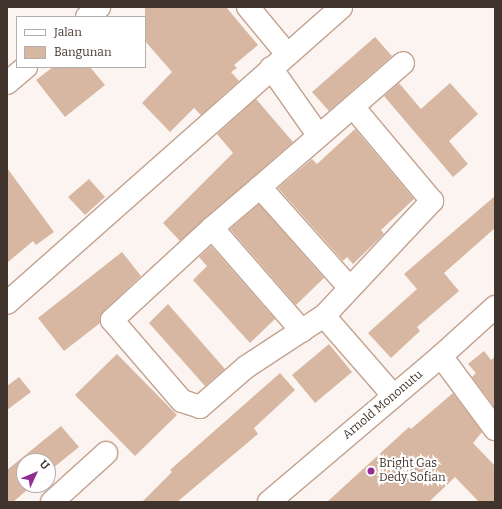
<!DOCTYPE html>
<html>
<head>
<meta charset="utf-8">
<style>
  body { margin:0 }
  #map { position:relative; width:502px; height:509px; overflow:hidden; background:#fbf4f0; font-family:Bitter,serif }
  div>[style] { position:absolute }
  .building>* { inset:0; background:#d7b7a2 }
  .roads { filter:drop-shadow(1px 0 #c2a28f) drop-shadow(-1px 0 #c2a28f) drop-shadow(0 1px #c2a28f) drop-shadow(0 -1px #c2a28f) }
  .minor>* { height:22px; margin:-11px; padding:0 11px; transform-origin:11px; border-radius:11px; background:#fff }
  .dots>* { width:11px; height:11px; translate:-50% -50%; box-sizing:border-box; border:2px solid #fff; border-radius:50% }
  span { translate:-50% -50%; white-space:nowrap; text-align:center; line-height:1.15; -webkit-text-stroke:4px #fff; paint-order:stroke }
  .street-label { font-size:12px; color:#41342c }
  .poi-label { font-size:12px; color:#41342c }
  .left { translate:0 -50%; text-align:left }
  .frame { position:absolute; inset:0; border:8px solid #41342c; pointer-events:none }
  .legend { position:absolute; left:16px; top:16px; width:130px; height:52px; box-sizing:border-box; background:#fff; border:1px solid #b3aeab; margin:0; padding:5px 7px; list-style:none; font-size:12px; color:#41342c }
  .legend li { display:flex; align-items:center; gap:8px; height:20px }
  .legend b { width:20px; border:1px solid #b3aeab }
  .north { position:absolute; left:16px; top:453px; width:40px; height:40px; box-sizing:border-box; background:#fff; border:1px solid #b3aeab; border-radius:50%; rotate:46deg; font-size:11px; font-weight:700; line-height:16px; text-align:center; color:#41342c }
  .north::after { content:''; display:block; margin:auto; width:14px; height:18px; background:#922d94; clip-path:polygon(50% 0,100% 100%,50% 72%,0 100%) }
</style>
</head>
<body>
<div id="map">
  <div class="building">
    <div style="clip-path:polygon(145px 7px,226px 7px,258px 45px,234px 65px,237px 68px,231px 72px,239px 81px,201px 115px,194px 108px,170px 132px,142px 103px,172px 72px,145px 41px)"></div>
    <div style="clip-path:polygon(375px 37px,392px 56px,329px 111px,312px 92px)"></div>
    <div style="clip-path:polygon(53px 67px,90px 67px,105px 85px,65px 117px,36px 80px)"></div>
    <div style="clip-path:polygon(399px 83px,421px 109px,450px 83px,478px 114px,449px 141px,468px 164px,453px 177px,384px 96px)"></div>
    <div style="clip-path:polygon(256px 99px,293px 142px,180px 241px,163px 223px,233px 153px,217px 134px)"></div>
    <div style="clip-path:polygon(355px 129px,414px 199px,381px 230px,384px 234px,353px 264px,347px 257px,343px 261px,278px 188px,312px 159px,317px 164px)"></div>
    <div style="clip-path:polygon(7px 168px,54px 232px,36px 245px,33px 241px,7px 263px)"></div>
    <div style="clip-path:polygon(89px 179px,105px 197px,85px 215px,68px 197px)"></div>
    <div style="clip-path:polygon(495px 196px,495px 228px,444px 273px,459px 291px,417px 327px,420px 331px,391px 358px,368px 333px,417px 289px,404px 274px)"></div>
    <div style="clip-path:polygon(259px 204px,324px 278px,296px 305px,230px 229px)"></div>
    <div style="clip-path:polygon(211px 246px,275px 319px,250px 343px,193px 280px,207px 266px,199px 257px)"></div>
    <div style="clip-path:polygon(122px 252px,141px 276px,104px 311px,100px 323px,64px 351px,38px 318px)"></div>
    <div style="clip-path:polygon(168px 304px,225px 369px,205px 386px,149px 323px)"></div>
    <div style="clip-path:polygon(329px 344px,352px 372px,315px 403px,292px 375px)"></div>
    <div style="clip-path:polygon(484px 351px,491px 360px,495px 357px,495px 408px,472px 377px,476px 373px,468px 364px)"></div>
    <div style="clip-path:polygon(117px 354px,177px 415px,135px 456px,75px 395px)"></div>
    <div style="clip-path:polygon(280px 373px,295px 390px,254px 428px,258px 434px,177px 502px,142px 502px,172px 472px,170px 470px)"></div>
    <div style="clip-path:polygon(19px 377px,31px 392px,7px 410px,7px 386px)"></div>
    <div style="clip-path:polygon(453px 393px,482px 432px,473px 443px,495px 466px,495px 502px,479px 502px,455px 477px,429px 502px,327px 502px,409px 427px,411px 429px)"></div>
    <div style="clip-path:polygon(61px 426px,79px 447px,48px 472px,48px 461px,24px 461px,24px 485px,33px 485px,13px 502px,7px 502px,7px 470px)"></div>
  </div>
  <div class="roads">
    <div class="minor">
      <div style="left:248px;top:7px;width:61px;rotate:50.3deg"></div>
      <div style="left:87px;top:17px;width:16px;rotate:-40deg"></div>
      <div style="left:271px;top:68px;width:83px;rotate:54.8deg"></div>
      <div style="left:7px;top:83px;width:25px;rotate:-40deg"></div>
      <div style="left:212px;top:228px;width:63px;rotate:-40.5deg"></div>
      <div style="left:349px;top:287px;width:134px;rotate:-131.7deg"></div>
      <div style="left:260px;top:187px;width:189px;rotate:-40.9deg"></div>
      <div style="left:7px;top:303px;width:446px;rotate:-41.5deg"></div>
      <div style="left:324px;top:316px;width:105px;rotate:48.9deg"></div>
      <div style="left:302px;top:331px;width:137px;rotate:-131.1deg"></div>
      <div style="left:212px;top:228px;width:136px;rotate:137.4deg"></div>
      <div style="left:112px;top:320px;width:107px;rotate:49.2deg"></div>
      <div style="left:182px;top:401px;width:19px;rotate:18deg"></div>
      <div style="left:200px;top:407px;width:61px;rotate:-41deg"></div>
      <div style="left:246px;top:367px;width:93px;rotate:-33.2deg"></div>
      <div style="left:324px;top:316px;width:158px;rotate:-46.8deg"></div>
      <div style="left:432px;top:201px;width:123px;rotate:-130deg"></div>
      <div style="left:441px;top:356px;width:91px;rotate:53.5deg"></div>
      <div style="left:52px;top:502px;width:73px;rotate:-42.2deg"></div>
      <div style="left:269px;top:502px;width:226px;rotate:-40.3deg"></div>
      <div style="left:441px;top:356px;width:73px;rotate:-42.2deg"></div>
    </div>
  </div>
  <div class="dots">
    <div style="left:371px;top:471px;background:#922d94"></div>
  </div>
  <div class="street-label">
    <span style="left:383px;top:405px;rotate:-40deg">Arnold Mononutu</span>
  </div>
  <div class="poi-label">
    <span class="left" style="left:379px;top:471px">Bright Gas<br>Dedy Sofian</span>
  </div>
  <div class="frame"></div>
  <ul class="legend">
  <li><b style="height:5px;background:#fff"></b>Jalan</li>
  <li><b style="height:11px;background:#d7b7a2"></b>Bangunan</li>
  </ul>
  <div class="north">U</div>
</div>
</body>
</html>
